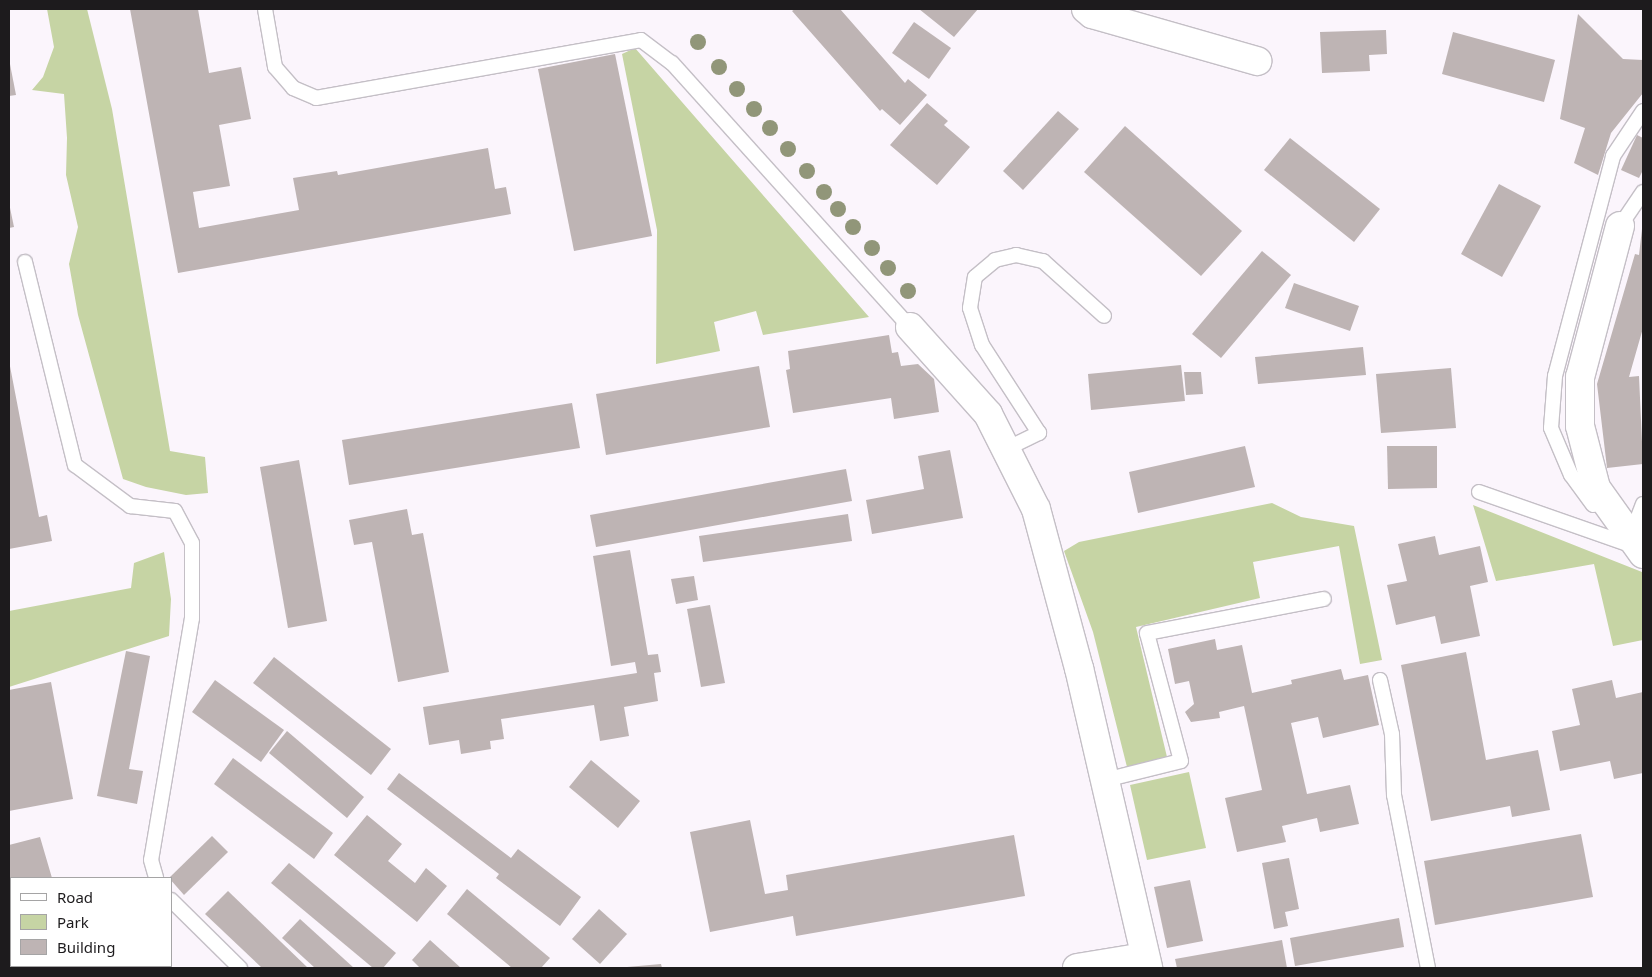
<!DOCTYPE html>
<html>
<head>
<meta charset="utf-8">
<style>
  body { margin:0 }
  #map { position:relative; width:1652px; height:977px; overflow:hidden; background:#fbf5fc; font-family:"Noto Sans",sans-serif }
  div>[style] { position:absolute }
  .green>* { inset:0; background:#c6d4a4 }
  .building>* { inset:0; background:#beb4b4 }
  .roads { filter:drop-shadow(1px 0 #c4bfc6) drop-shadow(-1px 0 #c4bfc6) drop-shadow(0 1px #c4bfc6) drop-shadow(0 -1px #c4bfc6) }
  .service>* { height:14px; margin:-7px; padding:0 7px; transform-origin:7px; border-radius:7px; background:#fff }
  .minor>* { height:28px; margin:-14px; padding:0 14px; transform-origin:14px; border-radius:14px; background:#fff }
  .trees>* { width:16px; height:16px; margin:-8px; border-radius:50%; background:#919679 }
  span { translate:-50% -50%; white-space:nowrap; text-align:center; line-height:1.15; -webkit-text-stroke:4px #fff; paint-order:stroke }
  .frame { position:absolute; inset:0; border:10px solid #1d1b1d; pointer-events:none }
  .legend { position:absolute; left:10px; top:877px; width:162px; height:90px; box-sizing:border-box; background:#fff; border:1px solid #a5a4a5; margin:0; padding:6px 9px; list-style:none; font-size:15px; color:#1d1b1d }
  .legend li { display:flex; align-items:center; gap:10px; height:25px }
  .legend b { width:25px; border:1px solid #a5a4a5 }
</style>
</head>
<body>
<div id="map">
  <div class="green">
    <div style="clip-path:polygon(47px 9px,87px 9px,112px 109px,170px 451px,205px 457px,208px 493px,186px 495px,146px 487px,123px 479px,78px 315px,69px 264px,78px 227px,66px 175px,67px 138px,64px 94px,32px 90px,43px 77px,54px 47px)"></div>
    <div style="clip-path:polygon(635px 48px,869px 317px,763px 335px,756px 311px,714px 322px,720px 351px,656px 364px,657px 230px,622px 54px)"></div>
    <div style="clip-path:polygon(1272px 503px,1301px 517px,1354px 526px,1382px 660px,1360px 664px,1339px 546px,1253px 562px,1260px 598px,1136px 627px,1167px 757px,1127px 767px,1093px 632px,1064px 551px,1079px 542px)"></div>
    <div style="clip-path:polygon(1473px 505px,1642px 572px,1643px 640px,1613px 646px,1594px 564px,1496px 581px)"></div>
    <div style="clip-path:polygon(164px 552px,171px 599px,169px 636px,9px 687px,9px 611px,131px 588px,134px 563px)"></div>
    <div style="clip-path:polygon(1189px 772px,1206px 848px,1147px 860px,1130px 785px)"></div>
  </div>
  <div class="building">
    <div style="clip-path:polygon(130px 9px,198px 9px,209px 73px,241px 67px,251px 119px,219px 125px,230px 186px,193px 192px,199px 228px,299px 210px,293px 178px,337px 171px,338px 175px,488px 148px,495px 189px,506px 187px,511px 214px,178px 273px)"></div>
    <div style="clip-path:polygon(795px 9px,840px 9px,905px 83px,908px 79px,927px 95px,900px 125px,882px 109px,880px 111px,792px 11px)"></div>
    <div style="clip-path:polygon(919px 9px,978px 9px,954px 37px)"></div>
    <div style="clip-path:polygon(1578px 14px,1623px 59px,1643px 60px,1643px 93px,1611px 133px,1598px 175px,1574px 163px,1585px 128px,1560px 119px)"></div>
    <div style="clip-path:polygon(914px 22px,951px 48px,929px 79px,892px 53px)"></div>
    <div style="clip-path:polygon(1386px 30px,1387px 54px,1369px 55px,1370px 71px,1322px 73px,1320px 32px)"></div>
    <div style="clip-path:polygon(1453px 32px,1555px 60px,1544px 102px,1442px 74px)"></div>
    <div style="clip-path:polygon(615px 54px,652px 236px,574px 251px,538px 69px)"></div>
    <div style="clip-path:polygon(9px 59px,16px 95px,9px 96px)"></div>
    <div style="clip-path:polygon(927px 103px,948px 121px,944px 125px,970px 147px,937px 185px,890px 145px)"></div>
    <div style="clip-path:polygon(1058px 111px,1079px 129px,1023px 190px,1003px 171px)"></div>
    <div style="clip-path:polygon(1125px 126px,1242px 231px,1201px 276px,1084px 172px)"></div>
    <div style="clip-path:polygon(1637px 135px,1643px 138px,1643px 170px,1639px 178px,1621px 170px)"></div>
    <div style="clip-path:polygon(1290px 138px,1380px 209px,1354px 242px,1264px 170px)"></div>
    <div style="clip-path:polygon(1499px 184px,1541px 206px,1502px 277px,1461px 254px)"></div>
    <div style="clip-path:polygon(9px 203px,14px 227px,9px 228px)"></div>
    <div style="clip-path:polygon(1642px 229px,1643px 328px,1629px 377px,1639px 376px,1643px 464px,1607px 468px,1597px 384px,1635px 254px,1639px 255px)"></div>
    <div style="clip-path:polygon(1262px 251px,1291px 275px,1221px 358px,1192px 334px)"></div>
    <div style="clip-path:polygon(1294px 283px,1359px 306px,1350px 331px,1285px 308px)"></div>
    <div style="clip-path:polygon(889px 335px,892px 353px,898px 352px,901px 366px,918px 364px,934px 379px,939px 412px,894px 419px,891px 398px,793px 413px,786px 370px,790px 369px,788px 351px)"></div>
    <div style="clip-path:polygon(1363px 347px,1366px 375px,1258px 384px,1255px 357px)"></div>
    <div style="clip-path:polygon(9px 361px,39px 517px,47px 515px,52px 541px,9px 549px)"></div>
    <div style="clip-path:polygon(1181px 365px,1185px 401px,1091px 410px,1088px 374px)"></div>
    <div style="clip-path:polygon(759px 366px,770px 427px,606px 455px,596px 394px)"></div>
    <div style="clip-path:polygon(1451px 368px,1456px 428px,1381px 433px,1376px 374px)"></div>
    <div style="clip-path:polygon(1184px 372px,1201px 372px,1203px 394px,1186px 395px)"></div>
    <div style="clip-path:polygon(572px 403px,580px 448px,349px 485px,342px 440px)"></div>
    <div style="clip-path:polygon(1245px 446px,1255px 487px,1138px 513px,1129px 472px)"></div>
    <div style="clip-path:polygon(1387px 446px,1437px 446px,1437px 488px,1388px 489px)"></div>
    <div style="clip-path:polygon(950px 450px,963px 518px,872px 534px,866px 500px,924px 489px,918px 456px)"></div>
    <div style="clip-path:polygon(299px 460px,327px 621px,288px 628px,260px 467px)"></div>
    <div style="clip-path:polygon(846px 469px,852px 501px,596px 547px,590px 515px)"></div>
    <div style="clip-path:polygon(407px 509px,412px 535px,423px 533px,449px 672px,398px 682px,372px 542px,354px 545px,349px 520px)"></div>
    <div style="clip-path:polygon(848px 514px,852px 541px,703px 562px,699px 536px)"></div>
    <div style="clip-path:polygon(1435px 536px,1439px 555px,1480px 546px,1488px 582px,1470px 586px,1480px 636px,1441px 644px,1435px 616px,1396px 625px,1387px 585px,1407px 581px,1398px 544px)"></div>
    <div style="clip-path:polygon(630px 550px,648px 655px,658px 654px,661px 672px,654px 673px,658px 701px,624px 707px,629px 736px,600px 741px,594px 705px,501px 719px,504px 739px,490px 741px,491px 749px,461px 754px,459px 740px,429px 745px,423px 707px,637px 673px,635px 662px,611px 666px,593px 556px)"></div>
    <div style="clip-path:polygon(694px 576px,698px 600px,676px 604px,671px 579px)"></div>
    <div style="clip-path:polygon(710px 605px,725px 683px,701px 687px,687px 609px)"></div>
    <div style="clip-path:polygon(1215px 639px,1217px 650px,1242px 645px,1252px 693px,1292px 684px,1291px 680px,1341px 669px,1344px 680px,1368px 675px,1379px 725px,1323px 738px,1318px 717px,1291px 723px,1307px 794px,1350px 785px,1359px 824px,1320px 832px,1317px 818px,1282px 826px,1286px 842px,1237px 852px,1225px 798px,1262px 790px,1244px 706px,1219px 712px,1220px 718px,1191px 722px,1185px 712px,1194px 704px,1189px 681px,1175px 684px,1168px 649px)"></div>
    <div style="clip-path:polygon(126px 651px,150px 656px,129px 769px,143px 771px,137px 804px,97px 796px)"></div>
    <div style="clip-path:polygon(1466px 652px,1486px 760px,1538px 750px,1550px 810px,1512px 817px,1510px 806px,1431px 821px,1401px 665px)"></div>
    <div style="clip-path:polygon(274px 657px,391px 749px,371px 775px,253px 683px)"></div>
    <div style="clip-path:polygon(215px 680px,284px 730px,261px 762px,192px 712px)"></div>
    <div style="clip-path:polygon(1612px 680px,1616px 698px,1643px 692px,1643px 773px,1614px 779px,1610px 761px,1560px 771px,1552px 731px,1580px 725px,1572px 689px)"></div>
    <div style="clip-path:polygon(51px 682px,73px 799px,9px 811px,9px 690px)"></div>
    <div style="clip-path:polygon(287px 731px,364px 797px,347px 818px,269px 753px)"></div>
    <div style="clip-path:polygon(233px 758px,333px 833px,314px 859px,214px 784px)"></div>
    <div style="clip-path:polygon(591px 760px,640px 801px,618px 828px,569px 787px)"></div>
    <div style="clip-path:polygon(399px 773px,511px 858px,518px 849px,581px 897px,560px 926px,496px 878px,499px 874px,387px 789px)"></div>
    <div style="clip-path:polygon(367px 815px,402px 844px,388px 861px,415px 883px,426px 868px,447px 886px,417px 922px,334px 855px)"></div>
    <div style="clip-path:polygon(750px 820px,765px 894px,788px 890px,786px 875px,1014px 835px,1025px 896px,796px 936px,793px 916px,710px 932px,690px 832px)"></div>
    <div style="clip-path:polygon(1581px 834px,1593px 897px,1435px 925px,1424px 861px)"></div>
    <div style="clip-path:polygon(212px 836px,228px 852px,184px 895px,169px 878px)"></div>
    <div style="clip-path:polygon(40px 837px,52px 878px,11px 878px,11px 908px,9px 845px)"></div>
    <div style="clip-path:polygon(1289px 858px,1299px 909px,1285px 912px,1288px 926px,1274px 929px,1262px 863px)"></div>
    <div style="clip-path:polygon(289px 863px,396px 953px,383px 968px,373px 968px,271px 883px)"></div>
    <div style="clip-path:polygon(1190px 880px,1203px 941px,1167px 948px,1154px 887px)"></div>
    <div style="clip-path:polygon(467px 889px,550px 958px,541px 968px,512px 968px,447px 914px)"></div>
    <div style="clip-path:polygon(228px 891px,308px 968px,262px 968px,205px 914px)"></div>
    <div style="clip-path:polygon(599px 909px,627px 934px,600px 964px,572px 939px)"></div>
    <div style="clip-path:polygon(1399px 918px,1404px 947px,1295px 966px,1290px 938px)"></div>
    <div style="clip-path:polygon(300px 919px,354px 968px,315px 968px,282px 938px)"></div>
    <div style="clip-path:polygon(430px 940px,461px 968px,420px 968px,412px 960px)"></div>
    <div style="clip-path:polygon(1282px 940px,1287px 968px,1177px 968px,1175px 959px)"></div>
    <div style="clip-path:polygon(661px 964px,662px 968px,627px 968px,627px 967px)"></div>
    <div style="clip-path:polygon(32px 966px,86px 966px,87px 968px,33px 968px)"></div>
  </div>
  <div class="roads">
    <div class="service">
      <div style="left:265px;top:9px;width:59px;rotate:80.2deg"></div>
      <div style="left:275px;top:67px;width:28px;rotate:49deg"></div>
      <div style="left:293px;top:88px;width:25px;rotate:23deg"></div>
      <div style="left:316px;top:98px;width:330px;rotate:-10.1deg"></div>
      <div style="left:641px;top:40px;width:39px;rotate:37deg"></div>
      <div style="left:672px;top:63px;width:355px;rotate:48deg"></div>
      <div style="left:1620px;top:226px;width:41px;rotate:-55.9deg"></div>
      <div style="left:25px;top:262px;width:209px;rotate:76.2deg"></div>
      <div style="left:75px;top:465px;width:69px;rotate:36.7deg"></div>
      <div style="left:130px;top:506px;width:45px;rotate:6.3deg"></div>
      <div style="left:175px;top:511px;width:36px;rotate:62deg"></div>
      <div style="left:192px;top:543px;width:75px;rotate:90deg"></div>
      <div style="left:192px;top:618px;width:245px;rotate:99.6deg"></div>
      <div style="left:151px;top:860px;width:19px;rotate:74deg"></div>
      <div style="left:1006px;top:449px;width:37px;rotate:-26deg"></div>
      <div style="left:1039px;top:433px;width:105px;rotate:-122.9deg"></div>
      <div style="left:982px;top:345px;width:39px;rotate:-108deg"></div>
      <div style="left:970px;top:308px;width:31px;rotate:-81deg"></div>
      <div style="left:975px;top:277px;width:26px;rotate:-40deg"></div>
      <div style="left:995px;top:260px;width:22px;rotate:-13deg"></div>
      <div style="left:1016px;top:255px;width:28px;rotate:13deg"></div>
      <div style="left:1043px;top:261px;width:82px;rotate:42deg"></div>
      <div style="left:1479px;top:492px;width:166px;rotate:19.3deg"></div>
      <div style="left:1636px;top:547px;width:30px;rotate:-86deg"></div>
      <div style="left:1638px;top:517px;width:14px;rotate:-69deg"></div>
      <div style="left:1593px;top:505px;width:37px;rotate:-126deg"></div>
      <div style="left:1571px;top:475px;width:51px;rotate:-113.1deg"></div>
      <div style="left:1551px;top:428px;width:52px;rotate:-85.6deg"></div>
      <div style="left:1555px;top:376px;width:228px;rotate:-75.2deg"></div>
      <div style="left:1613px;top:156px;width:54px;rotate:-56.3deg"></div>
      <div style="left:1380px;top:680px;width:55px;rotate:77.5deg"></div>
      <div style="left:1392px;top:734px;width:61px;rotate:88.1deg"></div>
      <div style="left:1394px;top:795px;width:176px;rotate:78.9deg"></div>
      <div style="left:1105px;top:780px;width:78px;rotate:-14deg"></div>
      <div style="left:1181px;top:761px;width:132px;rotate:-104.9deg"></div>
      <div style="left:1147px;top:633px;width:180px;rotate:-10.9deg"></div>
      <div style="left:171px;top:900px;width:97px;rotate:44.6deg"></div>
    </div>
    <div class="minor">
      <div style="left:1086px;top:9px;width:8px;rotate:40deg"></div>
      <div style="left:1092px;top:14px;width:172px;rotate:15.9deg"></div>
      <div style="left:1620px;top:226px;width:156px;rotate:104.8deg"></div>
      <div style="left:1580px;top:377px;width:49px;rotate:90deg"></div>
      <div style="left:1580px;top:426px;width:64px;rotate:75.5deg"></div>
      <div style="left:1596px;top:488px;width:81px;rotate:54.5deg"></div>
      <div style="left:910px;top:327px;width:117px;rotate:48.1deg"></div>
      <div style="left:988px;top:414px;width:106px;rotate:63.2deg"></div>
      <div style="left:1036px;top:509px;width:165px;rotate:74.9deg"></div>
      <div style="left:1079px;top:668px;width:308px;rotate:77deg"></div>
      <div style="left:1077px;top:968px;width:68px;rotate:-9.3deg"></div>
    </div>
  </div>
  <div class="trees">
    <div style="left:698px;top:42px"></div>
    <div style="left:719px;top:67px"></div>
    <div style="left:737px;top:89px"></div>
    <div style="left:754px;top:109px"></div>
    <div style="left:770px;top:128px"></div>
    <div style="left:788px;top:149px"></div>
    <div style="left:807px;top:171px"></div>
    <div style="left:824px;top:192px"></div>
    <div style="left:838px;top:209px"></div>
    <div style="left:853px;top:227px"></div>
    <div style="left:872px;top:248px"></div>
    <div style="left:888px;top:268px"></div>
    <div style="left:908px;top:291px"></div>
  </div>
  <div class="frame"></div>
  <ul class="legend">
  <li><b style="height:6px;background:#fff"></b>Road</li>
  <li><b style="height:14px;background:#c6d4a4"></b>Park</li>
  <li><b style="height:14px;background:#beb4b4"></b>Building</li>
  </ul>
</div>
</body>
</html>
